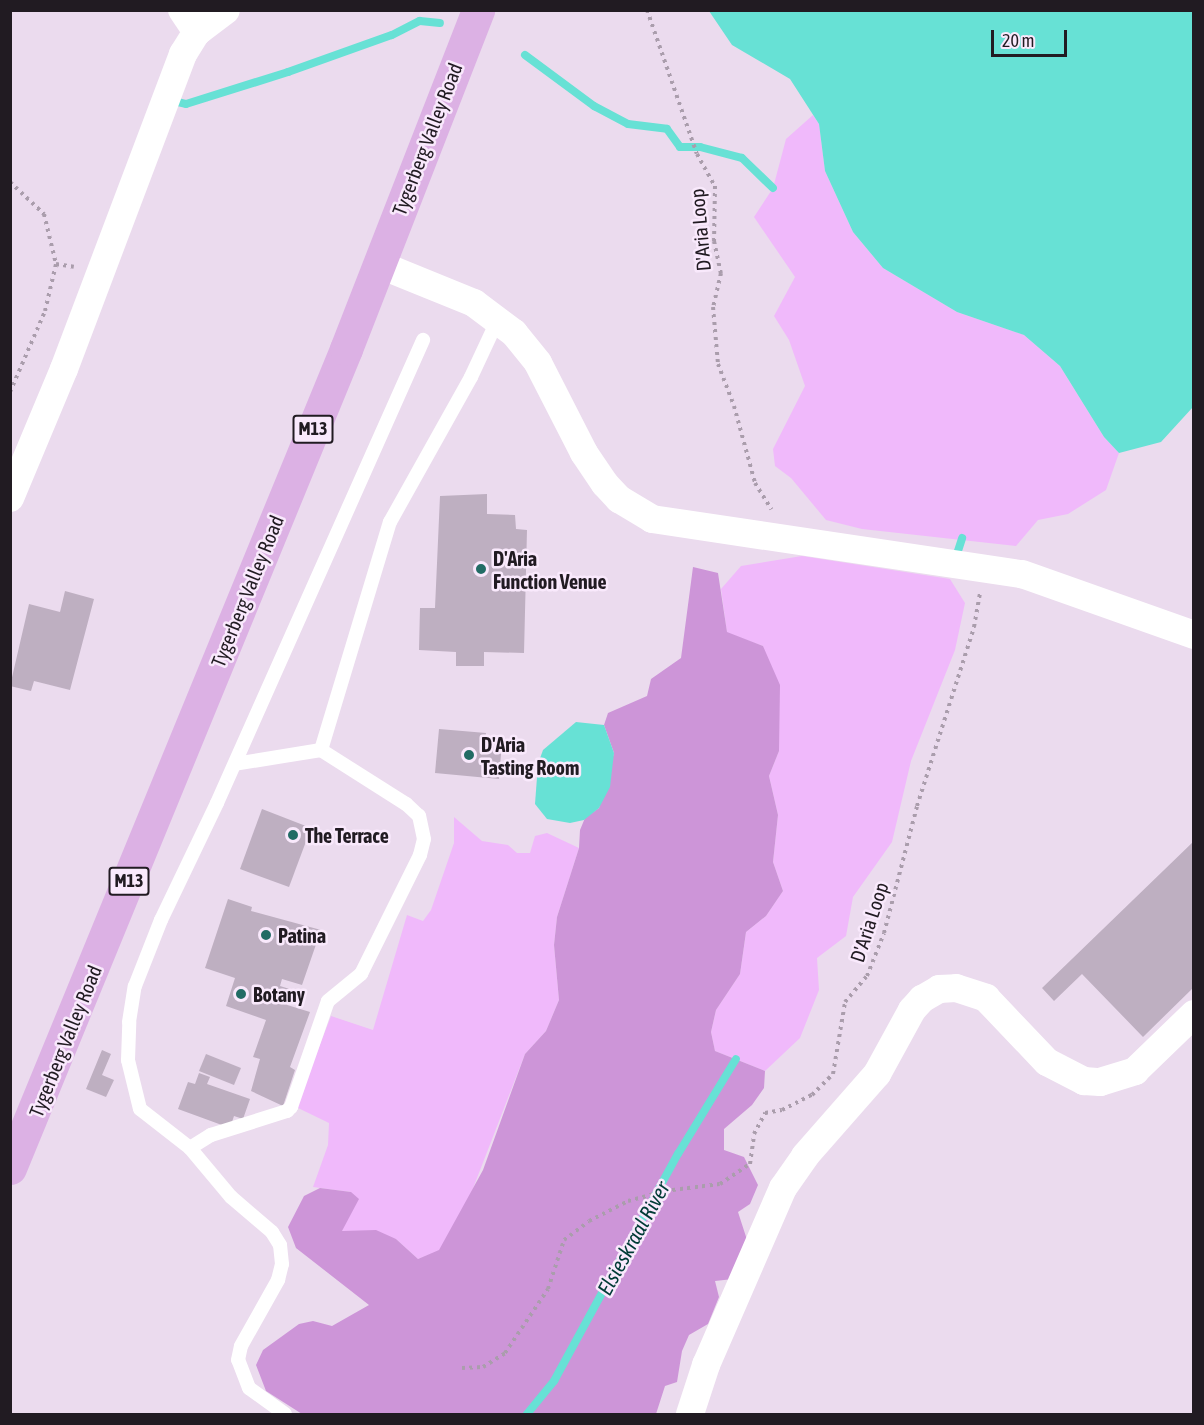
<!DOCTYPE html>
<html>
<head>
<meta charset="utf-8">
<style>
  body { margin:0 }
  #map { position:relative; width:1204px; height:1425px; overflow:hidden; background:#ebdbee; font-family:"Asap Condensed",sans-serif }
  div>[style] { position:absolute }
  .green>* { inset:0; background:#f0b9fb }
  .forest>* { inset:0; background:#cd95d8 }
  .water>* { inset:0; background:#67e1d5 }
  .stream>* { height:8px; margin:-4px; padding:0 4px; transform-origin:4px; border-radius:4px; background:#67e1d5 }
  .building>* { inset:0; background:#beafc1 }
  .path>* { height:4px; margin-top:-2px; transform-origin:0; background:repeating-linear-gradient(90deg,#aa9dac 0 3px,transparent 0 7.5px) }
  .service>* { height:14px; margin:-7px; padding:0 7px; transform-origin:7px; border-radius:7px; background:#fff }
  .minor>* { height:28px; margin:-14px; padding:0 14px; transform-origin:14px; border-radius:14px; background:#fff }
  .primary>* { height:33px; margin:-16.5px; padding:0 16.5px; transform-origin:16.5px; border-radius:16.5px; background:#dcb1e4 }
  .dots>* { width:16px; height:16px; translate:-50% -50%; box-sizing:border-box; border:3px solid #f9e9fc; border-radius:50% }
  span { translate:-50% -50%; white-space:nowrap; text-align:center; line-height:1.15; -webkit-text-stroke:5px #f9e9fc; paint-order:stroke }
  .shield-label span { padding:2px 4px; background:#f9e9fc; border:2px solid; border-radius:4px; -webkit-text-stroke-width:0 }
  .shield-label { font-size:18px; color:#211b22; font-weight:700 }
  .street-label { font-size:20px; color:#211b22 }
  .poi-label { font-size:20px; color:#211b22; font-weight:700 }
  .left { translate:0 -50%; text-align:left }
  .water-label { font-size:21px; color:#003b36; font-style:italic }
  .frame { position:absolute; inset:0; border:12px solid #211b22; pointer-events:none }
  .scale { position:absolute; left:991px; top:30px; width:76px; height:27px; box-sizing:border-box; border:3px solid #211b22; border-top:0; padding-left:8px; font-size:18px; line-height:21px; white-space:nowrap; color:#211b22; -webkit-text-stroke:4px #f9e9fc; paint-order:stroke }
</style>
</head>
<body>
<div id="map">
  <div class="green">
    <div style="clip-path:polygon(813px 115px,819px 124px,825px 171px,853px 232px,883px 268px,957px 312px,1024px 335px,1060px 366px,1104px 437px,1119px 453px,1106px 490px,1068px 514px,1038px 520px,1016px 546px,862px 529px,826px 520px,791px 478px,775px 466px,773px 449px,805px 386px,789px 340px,774px 316px,795px 277px,754px 217px,773px 188px,786px 139px)"></div>
    <div style="clip-path:polygon(802px 556px,950px 579px,965px 603px,955px 650px,911px 761px,892px 842px,853px 897px,846px 936px,817px 958px,819px 990px,800px 1038px,765px 1071px,715px 1051px,711px 1032px,716px 1010px,740px 974px,746px 932px,766px 916px,783px 891px,773px 862px,778px 815px,769px 776px,779px 751px,763px 646px,727px 633px,721px 589px,741px 566px)"></div>
    <div style="clip-path:polygon(454px 817px,482px 841px,508px 845px,517px 853px,530px 853px,535px 836px,547px 833px,579px 848px,557px 917px,554px 945px,559px 1000px,546px 1031px,525px 1054px,465px 1209px,439px 1251px,418px 1259px,396px 1239px,342px 1231px,351px 1192px,313px 1187px,328px 1145px,329px 1123px,296px 1107px,331px 1016px,373px 1030px,407px 915px,423px 921px,431px 910px,454px 843px)"></div>
  </div>
  <div class="forest">
    <div style="clip-path:polygon(693px 567px,718px 573px,727px 632px,763px 646px,780px 685px,779px 751px,769px 776px,778px 815px,773px 862px,783px 891px,766px 916px,746px 932px,740px 974px,716px 1010px,711px 1032px,715px 1051px,765px 1071px,764px 1088px,752px 1105px,724px 1129px,724px 1150px,744px 1157px,758px 1185px,750px 1204px,738px 1212px,749px 1246px,733px 1279px,715px 1281px,719px 1297px,708px 1324px,689px 1335px,682px 1351px,677px 1382px,665px 1386px,656px 1414px,302px 1414px,266px 1391px,256px 1365px,263px 1350px,299px 1324px,313px 1321px,332px 1326px,369px 1305px,296px 1248px,288px 1227px,304px 1196px,320px 1188px,351px 1192px,359px 1199px,342px 1231px,376px 1230px,396px 1239px,418px 1259px,439px 1250px,483px 1170px,525px 1054px,546px 1031px,559px 1000px,554px 945px,557px 917px,579px 848px,580px 830px,585px 818px,599px 808px,614px 753px,604px 725px,608px 713px,647px 696px,651px 679px,681px 658px)"></div>
  </div>
  <div class="water">
    <div style="clip-path:polygon(709px 11px,1193px 11px,1193px 407px,1161px 442px,1119px 453px,1104px 437px,1060px 366px,1024px 335px,957px 312px,883px 268px,853px 232px,825px 171px,819px 124px,790px 79px,732px 45px)"></div>
    <div style="clip-path:polygon(576px 722px,604px 725px,614px 753px,610px 787px,599px 808px,584px 820px,570px 823px,547px 819px,535px 804px,538px 764px,543px 750px)"></div>
  </div>
  <div class="stream">
    <div style="left:525px;top:55px;width:86px;rotate:36.5deg"></div>
    <div style="left:594px;top:106px;width:38px;rotate:28deg"></div>
    <div style="left:628px;top:124px;width:39px;rotate:7deg"></div>
    <div style="left:667px;top:129px;width:22px;rotate:54deg"></div>
    <div style="left:680px;top:147px;width:20px"></div>
    <div style="left:700px;top:147px;width:43px;rotate:14.7deg"></div>
    <div style="left:742px;top:158px;width:43px;rotate:44.1deg"></div>
    <div style="left:173px;top:101px;width:13px;rotate:13deg"></div>
    <div style="left:186px;top:104px;width:107px;rotate:-17.4deg"></div>
    <div style="left:288px;top:72px;width:110px;rotate:-19.6deg"></div>
    <div style="left:392px;top:35px;width:31px;rotate:-27deg"></div>
    <div style="left:420px;top:21px;width:20px;rotate:6deg"></div>
    <div style="left:956px;top:557px;width:20px;rotate:-72deg"></div>
    <div style="left:527px;top:1414px;width:43px;rotate:-50.7deg"></div>
    <div style="left:554px;top:1381px;width:259px;rotate:-61.4deg"></div>
    <div style="left:678px;top:1154px;width:111px;rotate:-58.6deg"></div>
  </div>
  <div class="building">
    <div style="clip-path:polygon(487px 494px,487px 514px,515px 515px,516px 529px,527px 530px,524px 653px,484px 652px,484px 666px,456px 666px,456px 652px,419px 650px,420px 608px,435px 608px,440px 496px)"></div>
    <div style="clip-path:polygon(65px 591px,94px 599px,70px 690px,34px 681px,31px 691px,10px 686px,29px 604px,60px 612px)"></div>
    <div style="clip-path:polygon(439px 729px,486px 733px,485px 741px,502px 742px,499px 779px,435px 773px)"></div>
    <div style="clip-path:polygon(262px 809px,311px 828px,289px 887px,240px 869px)"></div>
    <div style="clip-path:polygon(1194px 841px,1194px 987px,1143px 1037px,1082px 974px,1054px 1001px,1042px 988px)"></div>
    <div style="clip-path:polygon(228px 899px,252px 907px,251px 911px,321px 930px,302px 985px,282px 979px,280px 986px,296px 991px,293px 999px,287px 996px,284px 1004px,310px 1012px,290px 1067px,295px 1070px,283px 1106px,251px 1091px,260px 1059px,253px 1057px,266px 1020px,226px 1006px,235px 978px,205px 968px)"></div>
    <div style="clip-path:polygon(102px 1050px,111px 1054px,102px 1075px,114px 1080px,106px 1097px,86px 1089px)"></div>
    <div style="clip-path:polygon(206px 1054px,241px 1068px,234px 1085px,199px 1071px)"></div>
    <div style="clip-path:polygon(199px 1073px,210px 1077px,207px 1084px,250px 1099px,243px 1119px,234px 1116px,230px 1128px,178px 1109px,188px 1082px,195px 1084px)"></div>
  </div>
  <div class="path">
    <div style="left:647px;top:10px;width:152px;rotate:70.9deg"></div>
    <div style="left:697px;top:154px;width:37px;rotate:61deg"></div>
    <div style="left:715px;top:186px;width:55px;rotate:91deg"></div>
    <div style="left:714px;top:241px;width:33px;rotate:78deg"></div>
    <div style="left:721px;top:273px;width:35px;rotate:103deg"></div>
    <div style="left:713px;top:307px;width:57px;rotate:85deg"></div>
    <div style="left:718px;top:364px;width:45px;rotate:69.1deg"></div>
    <div style="left:734px;top:406px;width:80px;rotate:74.7deg"></div>
    <div style="left:755px;top:483px;width:31px;rotate:58deg"></div>
    <div style="left:10px;top:182px;width:47px;rotate:43.3deg"></div>
    <div style="left:44px;top:214px;width:51px;rotate:76.5deg"></div>
    <div style="left:56px;top:264px;width:18px;rotate:9deg"></div>
    <div style="left:10px;top:392px;width:88px;rotate:-66.6deg"></div>
    <div style="left:45px;top:311px;width:48px;rotate:-76.8deg"></div>
    <div style="left:462px;top:1368px;width:21px;rotate:-3deg"></div>
    <div style="left:483px;top:1367px;width:26px;rotate:-32deg"></div>
    <div style="left:505px;top:1353px;width:77px;rotate:-56.1deg"></div>
    <div style="left:548px;top:1289px;width:52px;rotate:-71.9deg"></div>
    <div style="left:564px;top:1240px;width:31px;rotate:-37deg"></div>
    <div style="left:589px;top:1221px;width:44px;rotate:-27.1deg"></div>
    <div style="left:628px;top:1201px;width:38px;rotate:-15deg"></div>
    <div style="left:665px;top:1191px;width:55px;rotate:-7.3deg"></div>
    <div style="left:720px;top:1184px;width:36px;rotate:-34deg"></div>
    <div style="left:750px;top:1164px;width:30px;rotate:-82deg"></div>
    <div style="left:754px;top:1134px;width:24px;rotate:-62deg"></div>
    <div style="left:765px;top:1113px;width:17px;rotate:-10deg"></div>
    <div style="left:782px;top:1110px;width:34px;rotate:-27deg"></div>
    <div style="left:812px;top:1095px;width:30px;rotate:-45deg"></div>
    <div style="left:833px;top:1074px;width:73px;rotate:-80.5deg"></div>
    <div style="left:845px;top:1002px;width:34px;rotate:-50deg"></div>
    <div style="left:867px;top:976px;width:46px;rotate:-68.4deg"></div>
    <div style="left:884px;top:933px;width:131px;rotate:-75.4deg"></div>
    <div style="left:917px;top:806px;width:188px;rotate:-72.3deg"></div>
    <div style="left:974px;top:627px;width:35px;rotate:-80deg"></div>
  </div>
  <div class="service">
    <div style="left:321px;top:750px;width:238px;rotate:-73.2deg"></div>
    <div style="left:390px;top:522px;width:166px;rotate:-60.8deg"></div>
    <div style="left:471px;top:377px;width:64px;rotate:-65deg"></div>
    <div style="left:190px;top:1148px;width:25px;rotate:-32deg"></div>
    <div style="left:211px;top:1135px;width:80px;rotate:-17.5deg"></div>
    <div style="left:287px;top:1111px;width:6px;rotate:-45deg"></div>
    <div style="left:291px;top:1107px;width:112px;rotate:-70.8deg"></div>
    <div style="left:328px;top:1001px;width:43px;rotate:-39.3deg"></div>
    <div style="left:361px;top:974px;width:133px;rotate:-63.6deg"></div>
    <div style="left:420px;top:855px;width:16px;rotate:-76deg"></div>
    <div style="left:424px;top:839px;width:24px;rotate:-102deg"></div>
    <div style="left:419px;top:816px;width:18px;rotate:-137deg"></div>
    <div style="left:406px;top:804px;width:101px;rotate:-147.6deg"></div>
    <div style="left:321px;top:750px;width:87px;rotate:170.8deg"></div>
    <div style="left:285px;top:1414px;width:44px;rotate:-144.2deg"></div>
    <div style="left:249px;top:1388px;width:30px;rotate:-111deg"></div>
    <div style="left:238px;top:1360px;width:14px;rotate:-78deg"></div>
    <div style="left:241px;top:1346px;width:76px;rotate:-60.7deg"></div>
    <div style="left:278px;top:1280px;width:16px;rotate:-76deg"></div>
    <div style="left:282px;top:1264px;width:19px;rotate:-96deg"></div>
    <div style="left:280px;top:1245px;width:15px;rotate:-122deg"></div>
    <div style="left:272px;top:1232px;width:54px;rotate:-139.5deg"></div>
    <div style="left:231px;top:1197px;width:64px;rotate:-129.9deg"></div>
    <div style="left:190px;top:1148px;width:63px;rotate:-142deg"></div>
    <div style="left:140px;top:1109px;width:50px;rotate:-103.8deg"></div>
    <div style="left:128px;top:1060px;width:38px;rotate:-88deg"></div>
    <div style="left:129px;top:1022px;width:36px;rotate:-81deg"></div>
    <div style="left:135px;top:986px;width:71px;rotate:-68.5deg"></div>
    <div style="left:161px;top:920px;width:130px;rotate:-64.4deg"></div>
    <div style="left:217px;top:803px;width:507px;rotate:-66.01deg"></div>
  </div>
  <div class="minor">
    <div style="left:182px;top:10px;width:27px;rotate:56deg"></div>
    <div style="left:378px;top:264px;width:104px;rotate:22.1deg"></div>
    <div style="left:474px;top:303px;width:50px;rotate:36.9deg"></div>
    <div style="left:514px;top:333px;width:38px;rotate:51deg"></div>
    <div style="left:538px;top:363px;width:101px;rotate:62.9deg"></div>
    <div style="left:584px;top:453px;width:37px;rotate:56deg"></div>
    <div style="left:605px;top:484px;width:21px;rotate:47deg"></div>
    <div style="left:619px;top:499px;width:39px;rotate:31deg"></div>
    <div style="left:652px;top:519px;width:374px;rotate:8.5deg"></div>
    <div style="left:1022px;top:574px;width:182px;rotate:19.5deg"></div>
    <div style="left:10px;top:498px;width:140px;rotate:-67.3deg"></div>
    <div style="left:64px;top:369px;width:337px;rotate:-69.3deg"></div>
    <div style="left:183px;top:54px;width:26px;rotate:-58deg"></div>
    <div style="left:197px;top:32px;width:36px;rotate:-37deg"></div>
    <div style="left:690px;top:1414px;width:52px;rotate:-71.9deg"></div>
    <div style="left:706px;top:1365px;width:193px;rotate:-66.5deg"></div>
    <div style="left:783px;top:1188px;width:39px;rotate:-55deg"></div>
    <div style="left:805px;top:1156px;width:109px;rotate:-48.7deg"></div>
    <div style="left:877px;top:1074px;width:73px;rotate:-61.3deg"></div>
    <div style="left:912px;top:1010px;width:15px;rotate:-48deg"></div>
    <div style="left:922px;top:999px;width:20px;rotate:-30deg"></div>
    <div style="left:939px;top:989px;width:17px;rotate:-3deg"></div>
    <div style="left:956px;top:988px;width:32px;rotate:18deg"></div>
    <div style="left:986px;top:998px;width:88px;rotate:46.4deg"></div>
    <div style="left:1047px;top:1062px;width:42px;rotate:27.2deg"></div>
    <div style="left:1084px;top:1081px;width:16px;rotate:4deg"></div>
    <div style="left:1100px;top:1082px;width:37px;rotate:-17deg"></div>
    <div style="left:1135px;top:1071px;width:82px;rotate:-44deg"></div>
  </div>
  <div class="primary">
    <div style="left:10px;top:1168px;width:885px;rotate:-67.69deg"></div>
    <div style="left:346px;top:349px;width:364px;rotate:-68.7deg"></div>
  </div>
  <div class="dots">
    <div style="left:481px;top:569px;background:#226c65"></div>
    <div style="left:469px;top:755px;background:#226c65"></div>
    <div style="left:293px;top:835px;background:#226c65"></div>
    <div style="left:266px;top:935px;background:#226c65"></div>
    <div style="left:241px;top:994px;background:#226c65"></div>
  </div>
  <div class="shield-label">
    <span style="left:313px;top:429px">M13</span>
    <span style="left:129px;top:881px">M13</span>
  </div>
  <div class="street-label">
    <span style="left:427px;top:139px;rotate:-69deg">Tygerberg Valley Road</span>
    <span style="left:700px;top:230px;rotate:-95deg">D'Aria Loop</span>
    <span style="left:247px;top:591px;rotate:-68deg">Tygerberg Valley Road</span>
    <span style="left:869px;top:922px;rotate:-72deg">D'Aria Loop</span>
    <span style="left:65px;top:1041px;rotate:-68deg">Tygerberg Valley Road</span>
  </div>
  <div class="poi-label">
    <span class="left" style="left:493px;top:570px">D'Aria<br>Function Venue</span>
    <span class="left" style="left:481px;top:756px">D'Aria<br>Tasting Room</span>
    <span class="left" style="left:305px;top:835px">The Terrace</span>
    <span class="left" style="left:278px;top:935px">Patina</span>
    <span class="left" style="left:253px;top:994px">Botany</span>
  </div>
  <div class="water-label">
    <span style="left:633px;top:1238px;rotate:-61deg">Elsieskraal River</span>
  </div>
  <div class="frame"></div>
  <div class="scale">20 m</div>
</div>
</body>
</html>
